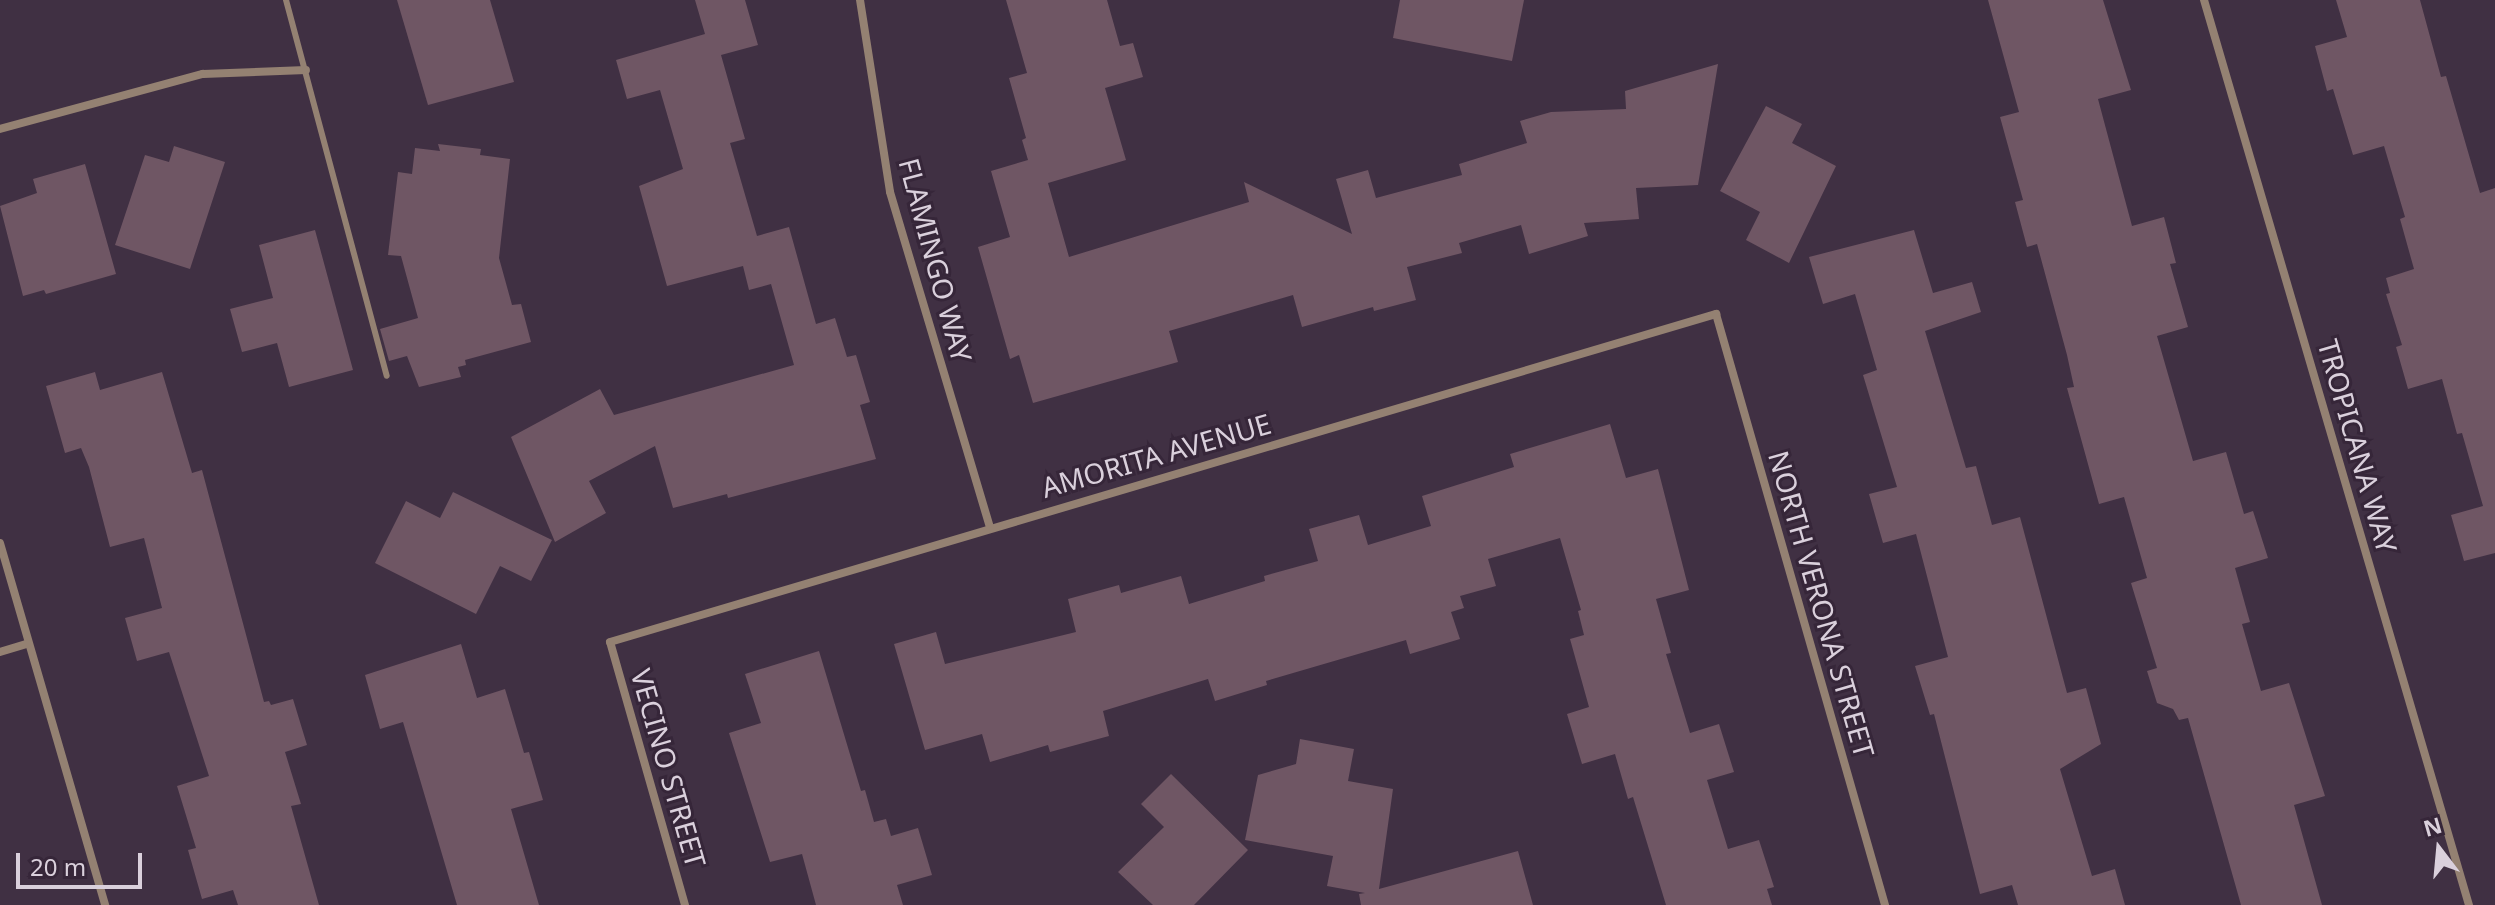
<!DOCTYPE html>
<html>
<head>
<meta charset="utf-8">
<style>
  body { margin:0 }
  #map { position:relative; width:2495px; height:905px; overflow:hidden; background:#403043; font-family:"Noto Sans",sans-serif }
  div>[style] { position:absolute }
  .building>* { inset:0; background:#6f5664 }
  .lane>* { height:6px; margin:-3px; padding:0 3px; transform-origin:3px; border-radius:3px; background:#948172 }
  .street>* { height:8px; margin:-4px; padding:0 4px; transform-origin:4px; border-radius:4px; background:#948172 }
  span { translate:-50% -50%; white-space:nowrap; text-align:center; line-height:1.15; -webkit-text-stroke:6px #362639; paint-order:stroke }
  .street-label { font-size:28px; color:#dad0dc }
  .north { position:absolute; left:2399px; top:809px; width:80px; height:80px; -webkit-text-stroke:6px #362639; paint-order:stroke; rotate:344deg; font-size:22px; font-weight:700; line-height:32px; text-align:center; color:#dad0dc }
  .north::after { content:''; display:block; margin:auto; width:28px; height:36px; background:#dad0dc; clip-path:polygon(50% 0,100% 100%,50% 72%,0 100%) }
  .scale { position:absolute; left:16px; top:853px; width:126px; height:36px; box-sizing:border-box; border:4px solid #dad0dc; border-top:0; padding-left:10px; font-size:24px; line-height:28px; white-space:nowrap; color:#dad0dc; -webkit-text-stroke:6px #362639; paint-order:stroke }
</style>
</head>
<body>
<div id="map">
  <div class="building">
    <div style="clip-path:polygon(397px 0,490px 0,514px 82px,428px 105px)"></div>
    <div style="clip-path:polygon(695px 0,745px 0,758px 45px,721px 55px,745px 139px,730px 143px,757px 236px,789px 227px,816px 324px,835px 318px,847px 357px,856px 355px,870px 402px,860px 405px,876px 459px,728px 498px,727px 494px,673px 508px,655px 446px,589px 481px,606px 513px,555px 542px,511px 437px,600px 389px,614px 415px,794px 365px,771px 284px,749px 290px,743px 266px,667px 286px,639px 186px,683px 169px,660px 90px,627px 99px,616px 60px,705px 34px)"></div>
    <div style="clip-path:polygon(1006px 0,1107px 0,1120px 46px,1133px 43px,1143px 77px,1105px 88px,1126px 160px,1048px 183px,1069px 257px,1249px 202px,1244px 182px,1352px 234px,1336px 179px,1368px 170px,1376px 198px,1462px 175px,1459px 164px,1527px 143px,1520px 121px,1551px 112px,1626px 109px,1625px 91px,1718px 64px,1698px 185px,1636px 188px,1639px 219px,1584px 223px,1588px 236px,1529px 254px,1521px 225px,1459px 243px,1462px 253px,1407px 267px,1416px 300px,1374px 311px,1373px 307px,1302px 327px,1293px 295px,1169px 331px,1178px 362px,1033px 403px,1019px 355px,1010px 359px,978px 247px,1010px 237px,991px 171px,1028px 160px,1022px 140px,1026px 138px,1009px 78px,1027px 73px)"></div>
    <div style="clip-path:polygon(1400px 0,1524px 0,1512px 61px,1393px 38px)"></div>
    <div style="clip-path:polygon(1988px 0,2103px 0,2131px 90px,2098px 99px,2132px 226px,2164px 217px,2176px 263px,2170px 264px,2188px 327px,2157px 336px,2193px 461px,2226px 452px,2244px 514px,2253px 511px,2268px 558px,2235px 568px,2250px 622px,2242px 624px,2261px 691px,2289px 683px,2325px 796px,2294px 805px,2322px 905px,2241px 905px,2188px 718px,2179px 720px,2173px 709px,2157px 703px,2147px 671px,2157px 668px,2131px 583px,2147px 578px,2124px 497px,2099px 504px,2067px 388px,2074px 387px,2067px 355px,2037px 244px,2027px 247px,2015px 202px,2023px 200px,2000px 117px,2019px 112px)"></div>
    <div style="clip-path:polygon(2336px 0,2420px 0,2441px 77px,2446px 76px,2480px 193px,2495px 188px,2495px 553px,2464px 561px,2451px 515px,2483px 506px,2462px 433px,2457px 434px,2442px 379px,2408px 389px,2396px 347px,2402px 345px,2386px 294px,2390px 293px,2386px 278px,2414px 269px,2400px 219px,2405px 217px,2384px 146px,2353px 155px,2333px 89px,2327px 91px,2315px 46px,2347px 37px)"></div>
    <div style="clip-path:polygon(1766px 106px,1802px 124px,1792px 143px,1836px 166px,1789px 263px,1746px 240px,1760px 212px,1720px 191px)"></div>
    <div style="clip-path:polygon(438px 144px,481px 149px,480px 155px,510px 159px,499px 258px,512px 305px,521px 304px,531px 342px,465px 360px,466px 365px,458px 367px,461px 377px,419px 387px,407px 356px,389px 361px,380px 329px,418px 318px,401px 256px,388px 255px,398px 172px,412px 174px,415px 148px,440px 151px)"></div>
    <div style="clip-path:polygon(174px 146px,225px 162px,190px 269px,115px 245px,145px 155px,169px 162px)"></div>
    <div style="clip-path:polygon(85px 164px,116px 274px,46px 294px,44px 290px,23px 296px,0 206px,37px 193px,33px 179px)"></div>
    <div style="clip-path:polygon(315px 230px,353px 370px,289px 387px,277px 343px,242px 352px,230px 309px,273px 298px,259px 245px)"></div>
    <div style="clip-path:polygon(1914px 230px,1933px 293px,1972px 282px,1981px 312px,1925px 331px,1966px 468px,1976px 466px,1992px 525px,2020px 517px,2067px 693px,2086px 688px,2101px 744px,2060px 769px,2092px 876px,2115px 869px,2125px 905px,2018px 905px,2012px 885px,1980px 894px,1934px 714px,1930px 715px,1915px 666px,1948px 657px,1916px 534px,1883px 543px,1869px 494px,1897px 487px,1863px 375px,1877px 370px,1855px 294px,1823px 304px,1809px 257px)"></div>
    <div style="clip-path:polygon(95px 372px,100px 390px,162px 372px,192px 473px,202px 470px,264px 702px,269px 701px,271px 705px,293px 699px,307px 745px,285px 752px,301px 804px,291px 806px,319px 905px,238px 905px,233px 890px,202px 899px,188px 850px,196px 848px,177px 786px,209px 776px,169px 652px,137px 661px,125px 618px,162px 608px,144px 538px,110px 547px,89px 467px,81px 448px,65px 453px,46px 386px)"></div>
    <div style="clip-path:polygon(1610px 424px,1626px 478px,1658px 469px,1689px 590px,1656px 599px,1671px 653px,1666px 654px,1690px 733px,1719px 724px,1734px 772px,1707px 780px,1728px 849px,1759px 840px,1774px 887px,1767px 889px,1772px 905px,1666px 905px,1633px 797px,1628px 799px,1615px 754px,1582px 764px,1567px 714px,1589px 707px,1570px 639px,1584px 635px,1578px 611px,1581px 610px,1560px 538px,1488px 559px,1496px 586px,1460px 596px,1464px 608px,1451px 612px,1460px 639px,1410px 654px,1406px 640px,1266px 681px,1267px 685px,1215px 701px,1208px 679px,1103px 711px,1109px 736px,1050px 752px,1048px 745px,990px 762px,982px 734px,925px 750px,894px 644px,936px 632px,945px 664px,1076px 632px,1068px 599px,1119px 585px,1121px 593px,1181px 576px,1189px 604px,1265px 581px,1264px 576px,1318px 561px,1309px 529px,1359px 515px,1368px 545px,1431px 526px,1422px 496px,1514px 467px,1510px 454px)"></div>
    <div style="clip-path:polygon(453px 492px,552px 540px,531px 581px,500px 566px,476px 614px,375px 563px,406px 501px,440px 518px)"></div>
    <div style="clip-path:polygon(461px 644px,477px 698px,505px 689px,524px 753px,529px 752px,543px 800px,511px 809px,539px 905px,457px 905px,403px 722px,380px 729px,365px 675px)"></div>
    <div style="clip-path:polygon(819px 651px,861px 791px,865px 790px,874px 822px,886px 819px,891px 836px,918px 828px,932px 875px,897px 885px,903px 905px,816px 905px,802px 854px,770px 862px,729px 733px,761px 723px,745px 674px)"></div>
    <div style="clip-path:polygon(1300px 739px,1354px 749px,1348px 781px,1393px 789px,1379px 889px,1518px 851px,1533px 905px,1361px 905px,1359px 894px,1365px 893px,1327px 886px,1333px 856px,1245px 840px,1258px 775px,1296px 764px)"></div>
    <div style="clip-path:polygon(1171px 774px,1248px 850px,1194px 905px,1153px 905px,1118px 872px,1164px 827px,1141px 804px)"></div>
  </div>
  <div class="lane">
    <div style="left:286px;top:0;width:389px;rotate:75deg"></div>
  </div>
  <div class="street">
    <div style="left:860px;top:0;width:194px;rotate:81.1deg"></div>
    <div style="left:890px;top:192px;width:350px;rotate:73.4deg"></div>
    <div style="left:2204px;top:0;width:943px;rotate:73.68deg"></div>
    <div style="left:0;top:129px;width:210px;rotate:-15.2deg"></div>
    <div style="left:203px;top:74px;width:103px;rotate:-2.2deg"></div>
    <div style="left:0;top:543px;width:377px;rotate:73.8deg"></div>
    <div style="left:0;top:652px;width:28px;rotate:-17deg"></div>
    <div style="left:685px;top:905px;width:273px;rotate:-105.9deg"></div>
    <div style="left:610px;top:642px;width:1154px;rotate:-16.52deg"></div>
    <div style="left:1716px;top:314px;width:615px;rotate:74.04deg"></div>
  </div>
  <div class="street-label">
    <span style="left:936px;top:260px;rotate:75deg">FLAMINGO WAY</span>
    <span style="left:2358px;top:446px;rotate:74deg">TROPICANA WAY</span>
    <span style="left:1156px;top:455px;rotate:-16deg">AMORITA AVENUE</span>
    <span style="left:1822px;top:604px;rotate:74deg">NORTH VERONA STREET</span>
    <span style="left:669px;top:768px;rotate:74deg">VECINO STREET</span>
  </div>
  <div class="north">N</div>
  <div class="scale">20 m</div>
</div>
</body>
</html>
